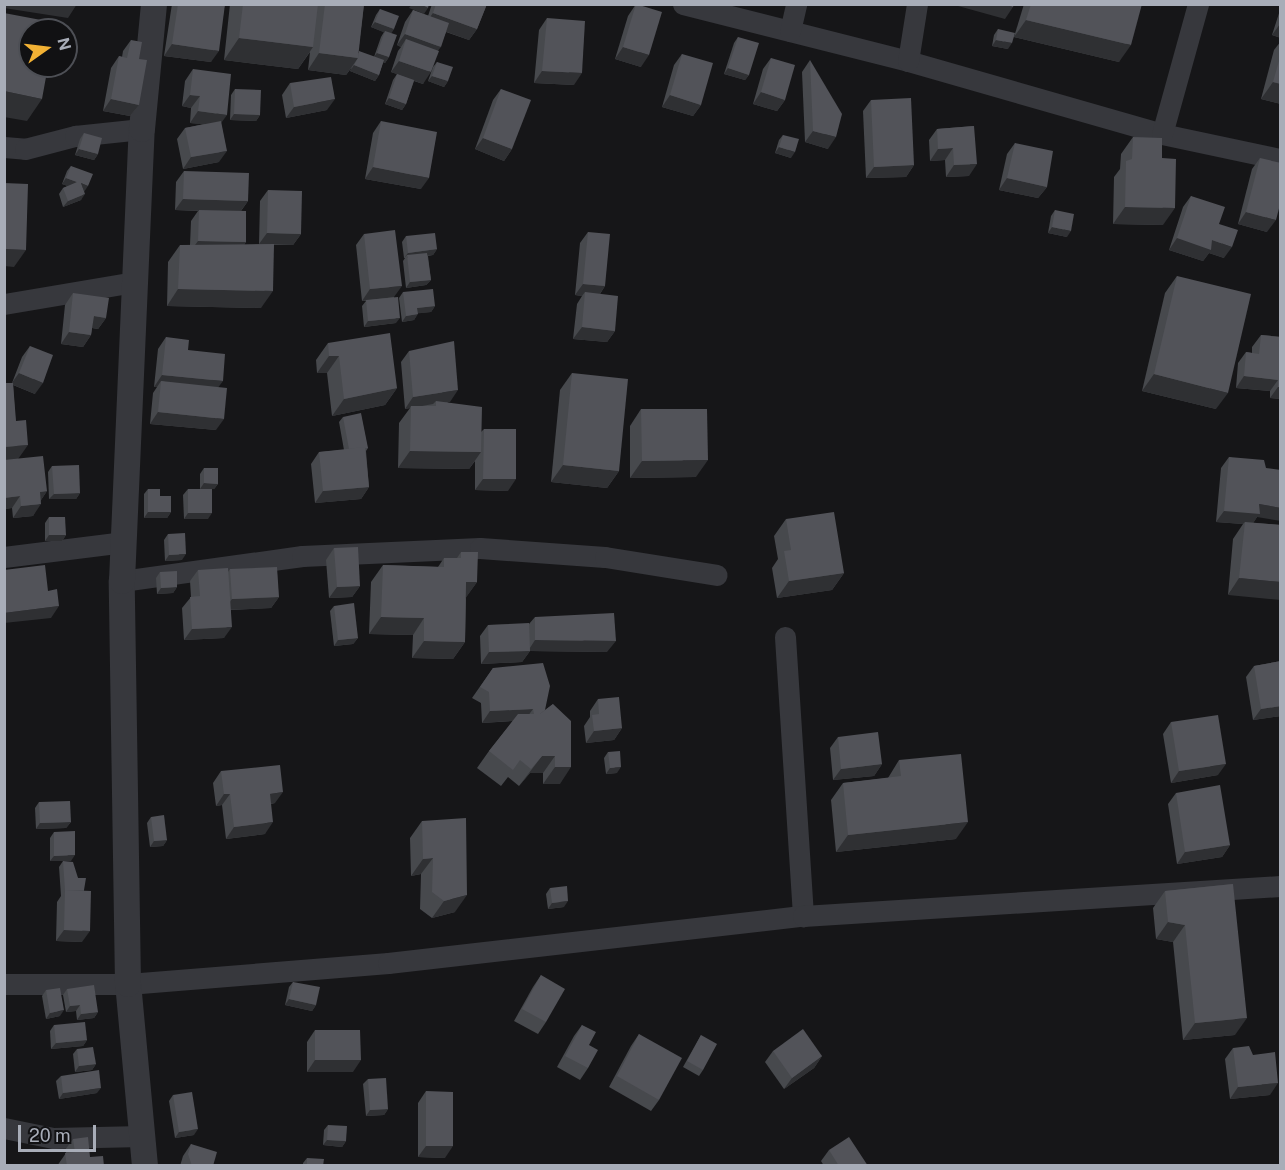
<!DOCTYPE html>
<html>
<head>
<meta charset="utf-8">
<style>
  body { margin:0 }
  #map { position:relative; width:1285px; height:1170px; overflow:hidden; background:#161618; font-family:"Public Sans",sans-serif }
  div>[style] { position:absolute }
  .minor>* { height:21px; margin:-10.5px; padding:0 10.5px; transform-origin:10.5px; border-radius:10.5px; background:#37383d }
  .tertiary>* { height:26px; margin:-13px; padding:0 13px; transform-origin:13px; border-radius:13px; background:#37383d }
  .wall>* { inset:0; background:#47494d }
  .shaded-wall>* { inset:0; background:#2f3033 }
  .building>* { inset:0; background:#525359 }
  span { translate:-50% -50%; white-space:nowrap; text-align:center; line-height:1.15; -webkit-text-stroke:4.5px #111113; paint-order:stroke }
  .frame { position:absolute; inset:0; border:6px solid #a8adb8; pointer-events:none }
  .north { position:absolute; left:18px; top:18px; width:60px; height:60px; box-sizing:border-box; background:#111113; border:2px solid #4d4f55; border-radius:50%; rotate:76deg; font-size:16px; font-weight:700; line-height:24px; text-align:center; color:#a8adb8 }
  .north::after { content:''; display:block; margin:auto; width:21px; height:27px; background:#f2b134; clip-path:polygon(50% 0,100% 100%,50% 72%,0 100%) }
  .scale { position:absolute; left:18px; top:1125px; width:78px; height:27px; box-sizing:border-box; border:3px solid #a8adb8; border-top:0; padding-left:8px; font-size:18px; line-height:21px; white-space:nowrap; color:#a8adb8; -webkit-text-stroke:4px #111113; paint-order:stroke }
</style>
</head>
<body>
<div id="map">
  <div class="minor">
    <div style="left:683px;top:4px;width:232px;rotate:14.2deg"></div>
    <div style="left:908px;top:61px;width:264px;rotate:16deg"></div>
    <div style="left:1162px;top:134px;width:121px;rotate:12deg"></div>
    <div style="left:790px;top:31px;width:28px;rotate:-77deg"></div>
    <div style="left:908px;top:61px;width:58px;rotate:-81deg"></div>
    <div style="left:1162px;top:134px;width:135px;rotate:-74.5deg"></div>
    <div style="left:4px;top:147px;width:21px;rotate:5deg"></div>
    <div style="left:25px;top:149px;width:52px;rotate:-14.6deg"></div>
    <div style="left:75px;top:136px;width:67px;rotate:-6deg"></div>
    <div style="left:4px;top:304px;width:132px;rotate:-9.6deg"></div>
    <div style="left:4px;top:557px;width:121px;rotate:-7.1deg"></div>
    <div style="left:122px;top:581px;width:182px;rotate:-7.9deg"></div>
    <div style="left:302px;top:556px;width:178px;rotate:-2.6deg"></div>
    <div style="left:480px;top:548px;width:125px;rotate:4.1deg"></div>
    <div style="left:605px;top:557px;width:113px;rotate:9.1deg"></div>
    <div style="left:785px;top:637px;width:280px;rotate:86.3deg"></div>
    <div style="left:4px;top:984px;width:124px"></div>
    <div style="left:128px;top:984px;width:261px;rotate:-4.6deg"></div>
    <div style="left:388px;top:963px;width:418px;rotate:-6.5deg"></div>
    <div style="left:803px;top:916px;width:478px;rotate:-3.6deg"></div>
    <div style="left:4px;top:1128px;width:50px;rotate:11.5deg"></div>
    <div style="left:53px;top:1138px;width:89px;rotate:-1.3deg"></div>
  </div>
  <div class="tertiary">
    <div style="left:145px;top:1166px;width:183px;rotate:-95.3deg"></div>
    <div style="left:128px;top:984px;width:403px;rotate:-90.9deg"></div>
    <div style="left:122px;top:581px;width:452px;rotate:-87.5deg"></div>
    <div style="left:142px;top:129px;width:126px;rotate:-84.5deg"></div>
  </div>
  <div class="wall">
    <div style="clip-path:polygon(172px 4px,225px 4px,211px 62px,164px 56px)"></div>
    <div style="clip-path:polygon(230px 4px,364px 4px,358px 53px,374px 57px,381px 37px,384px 32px,371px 27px,376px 15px,380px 9px,394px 29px,391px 33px,389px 57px,385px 63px,383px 62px,379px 75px,375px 81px,350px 71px,352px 67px,346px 75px,308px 70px,310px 52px,298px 69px,224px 60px)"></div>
    <div style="clip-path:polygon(432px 4px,487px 4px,477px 29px,469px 40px,446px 32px,423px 84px,414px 81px,406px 104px,402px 110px,385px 104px,393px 80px,397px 74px,391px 72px,398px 51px,401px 47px,397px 45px,405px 22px,413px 10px,428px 16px)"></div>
    <div style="clip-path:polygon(636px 4px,641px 67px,615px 59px,628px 16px)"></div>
    <div style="clip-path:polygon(1024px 4px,1142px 4px,1119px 62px,1014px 37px)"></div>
    <div style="clip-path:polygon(1281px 7px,1281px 38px,1272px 35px)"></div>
    <div style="clip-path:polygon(547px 18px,574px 85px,534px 83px,539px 30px)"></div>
    <div style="clip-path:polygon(998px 29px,1008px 49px,992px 46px,994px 35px)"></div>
    <div style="clip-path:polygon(738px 37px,749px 75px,745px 80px,724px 74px,734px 43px)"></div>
    <div style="clip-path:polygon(131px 40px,139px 59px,139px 105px,130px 116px,103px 111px,111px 68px,119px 56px,122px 57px,123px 51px)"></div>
    <div style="clip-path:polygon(1281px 41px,1281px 104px,1261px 99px,1274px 50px)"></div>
    <div style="clip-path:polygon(682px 54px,701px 105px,693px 116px,662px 107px,674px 65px)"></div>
    <div style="clip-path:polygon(771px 58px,785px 100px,777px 111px,753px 104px,763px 69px)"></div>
    <div style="clip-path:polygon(810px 60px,828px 149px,805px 142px,802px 72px)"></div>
    <div style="clip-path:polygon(437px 62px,448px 81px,444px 87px,428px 81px,433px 67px)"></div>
    <div style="clip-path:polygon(193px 69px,221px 122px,219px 162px,183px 169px,177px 139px,185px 128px,204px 124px,190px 123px,191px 108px,182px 106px,185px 81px)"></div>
    <div style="clip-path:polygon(290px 83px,327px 110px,286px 118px,282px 95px)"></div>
    <div style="clip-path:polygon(235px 89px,260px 115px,256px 121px,230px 120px,231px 95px)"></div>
    <div style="clip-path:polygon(501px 89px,512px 149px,504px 161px,475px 149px,493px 100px)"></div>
    <div style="clip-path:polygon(871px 100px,914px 165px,906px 177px,866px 178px,863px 111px)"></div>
    <div style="clip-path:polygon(381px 121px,421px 189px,365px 179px,373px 133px)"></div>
    <div style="clip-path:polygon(974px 126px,969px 176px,946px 177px,945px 160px,930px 161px,929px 140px,937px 129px)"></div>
    <div style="clip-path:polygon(84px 133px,98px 154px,94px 160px,75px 155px,80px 139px)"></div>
    <div style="clip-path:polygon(783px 135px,791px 158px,775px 153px,779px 140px)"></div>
    <div style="clip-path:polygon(1133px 137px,1162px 158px,1163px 225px,1113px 224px,1114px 177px,1120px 169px,1121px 154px)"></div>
    <div style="clip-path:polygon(1015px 143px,1047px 187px,1038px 198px,999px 190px,1007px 154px)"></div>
    <div style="clip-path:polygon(1260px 158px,1267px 232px,1238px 224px,1252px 169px)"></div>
    <div style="clip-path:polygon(71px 166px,84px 192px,81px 200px,63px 207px,59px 194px,63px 188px,68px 186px,62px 184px,67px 171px)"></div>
    <div style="clip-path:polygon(184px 171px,248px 201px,241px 211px,246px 242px,244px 245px,270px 244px,259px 244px,260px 201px,268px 190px,301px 234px,293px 245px,274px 245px,261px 308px,167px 306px,168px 262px,180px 245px,190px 245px,191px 221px,198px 211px,175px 210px,176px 182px)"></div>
    <div style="clip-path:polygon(1191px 196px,1219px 224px,1224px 258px,1209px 253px,1203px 261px,1169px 250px,1183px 207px)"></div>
    <div style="clip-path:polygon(1055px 210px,1067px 237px,1048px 233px,1051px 216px)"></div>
    <div style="clip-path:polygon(588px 232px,605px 286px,600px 294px,615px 331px,607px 342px,573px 339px,577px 304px,582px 296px,575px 295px,580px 243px)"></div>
    <div style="clip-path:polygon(364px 234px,394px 297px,396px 323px,364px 327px,362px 306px,366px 301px,362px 301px,356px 245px)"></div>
    <div style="clip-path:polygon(406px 236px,437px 249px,433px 255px,428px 256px,431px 280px,426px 285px,406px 288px,403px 261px,405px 258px,404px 258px,402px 242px)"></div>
    <div style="clip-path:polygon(1177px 276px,1216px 409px,1142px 391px,1165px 293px)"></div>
    <div style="clip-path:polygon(403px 292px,435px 306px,431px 312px,418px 313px,414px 320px,402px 322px,399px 298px)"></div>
    <div style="clip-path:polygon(73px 293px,106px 318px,98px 329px,92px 328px,91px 335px,83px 347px,61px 344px,65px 305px)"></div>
    <div style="clip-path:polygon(1261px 335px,1281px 337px,1281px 399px,1270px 398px,1270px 391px,1236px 388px,1238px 363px,1246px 352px,1252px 353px,1252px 347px)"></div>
    <div style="clip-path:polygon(166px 337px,188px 350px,218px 387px,216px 430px,150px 424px,153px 393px,157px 387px,154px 387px,158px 349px)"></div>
    <div style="clip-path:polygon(328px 343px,397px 388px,385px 405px,332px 416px,327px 373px,317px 373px,316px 360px)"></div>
    <div style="clip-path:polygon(30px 346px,35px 394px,13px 385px,18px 459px,47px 491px,41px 500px,33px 516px,13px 518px,12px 508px,4px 509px,4px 383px,12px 383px,22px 357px)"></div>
    <div style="clip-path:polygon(409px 351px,450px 402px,447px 402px,481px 432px,484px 429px,508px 491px,475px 490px,475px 461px,469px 469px,398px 468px,399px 423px,410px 408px,405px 409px,401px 362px)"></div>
    <div style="clip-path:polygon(572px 373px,619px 471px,607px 488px,551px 482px,560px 390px)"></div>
    <div style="clip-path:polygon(641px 409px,696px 477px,630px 478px,630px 426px)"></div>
    <div style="clip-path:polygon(343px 417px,368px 448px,366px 451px,369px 487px,361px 499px,315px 503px,311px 464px,319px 452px,344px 450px,339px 422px)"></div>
    <div style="clip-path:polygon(1229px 457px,1266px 468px,1257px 517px,1253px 523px,1281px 525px,1228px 595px,1233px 539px,1243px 524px,1216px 522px,1221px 468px)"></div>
    <div style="clip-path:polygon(52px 466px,80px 493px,76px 499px,49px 499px,48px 472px)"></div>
    <div style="clip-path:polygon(204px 468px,218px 484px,214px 489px,200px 489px,200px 474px)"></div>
    <div style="clip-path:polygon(148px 489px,160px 496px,171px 512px,167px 518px,144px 518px,144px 494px)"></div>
    <div style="clip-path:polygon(188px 489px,208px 519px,184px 519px,183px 495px)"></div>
    <div style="clip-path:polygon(49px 517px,66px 535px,62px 541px,45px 541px,45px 523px)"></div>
    <div style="clip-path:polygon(786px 519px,844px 573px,832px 590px,777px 598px,772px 568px,778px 559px,774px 536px)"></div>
    <div style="clip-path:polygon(168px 534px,182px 560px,165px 561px,164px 540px)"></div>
    <div style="clip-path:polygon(334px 548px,360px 586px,352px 597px,329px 598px,326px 560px)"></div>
    <div style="clip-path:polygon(461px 552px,477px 582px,466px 597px,465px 642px,453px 659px,412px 658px,413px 635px,369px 634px,371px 582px,383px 565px,438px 567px,444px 558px,457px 558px)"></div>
    <div style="clip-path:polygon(230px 569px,279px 597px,271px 608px,231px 610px,224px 638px,184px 640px,182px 608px,191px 597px,190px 581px,198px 570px,228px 572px)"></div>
    <div style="clip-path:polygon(160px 572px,177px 587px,173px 593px,157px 594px,156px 578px)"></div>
    <div style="clip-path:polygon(334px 606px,358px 638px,353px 644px,334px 646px,330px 611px)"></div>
    <div style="clip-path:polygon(535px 617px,607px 652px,530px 651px,522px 662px,481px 664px,480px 636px,488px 625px,529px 624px)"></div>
    <div style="clip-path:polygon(1281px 661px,1281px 716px,1253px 720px,1246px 677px,1254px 666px)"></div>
    <div style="clip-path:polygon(493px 668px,545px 710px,553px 704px,560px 784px,543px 784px,543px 773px,530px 773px,519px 786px,508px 777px,501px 786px,477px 768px,489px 751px,513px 721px,482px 723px,481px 703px,472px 698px)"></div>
    <div style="clip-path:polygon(598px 699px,622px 728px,614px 740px,586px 743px,584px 726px,590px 717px,590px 711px)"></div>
    <div style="clip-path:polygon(1171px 722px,1218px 775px,1171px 783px,1163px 734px)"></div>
    <div style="clip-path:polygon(838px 737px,882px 764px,874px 776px,833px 780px,830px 748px)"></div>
    <div style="clip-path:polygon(608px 752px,617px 773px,606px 774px,604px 758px)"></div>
    <div style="clip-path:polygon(899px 760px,956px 839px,836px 852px,831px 800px,843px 783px,888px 778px)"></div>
    <div style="clip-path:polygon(221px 771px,275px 803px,271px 804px,265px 834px,226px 839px,222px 805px,216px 806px,213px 783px)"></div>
    <div style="clip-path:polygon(1176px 793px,1230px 845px,1222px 857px,1177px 864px,1168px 804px)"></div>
    <div style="clip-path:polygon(39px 802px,71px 822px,66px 828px,36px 829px,35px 808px)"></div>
    <div style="clip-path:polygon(151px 817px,167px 840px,163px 846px,150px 847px,147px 823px)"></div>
    <div style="clip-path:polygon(422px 821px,455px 912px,432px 918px,420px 909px,421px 874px,411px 876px,410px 838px)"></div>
    <div style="clip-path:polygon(54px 832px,71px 861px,50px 861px,50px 838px)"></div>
    <div style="clip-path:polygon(63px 861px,78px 878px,84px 890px,82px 942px,56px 941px,57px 902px,61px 896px,59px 867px)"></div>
    <div style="clip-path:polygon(1233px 884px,1235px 1035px,1183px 1040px,1173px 942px,1156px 939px,1153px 908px,1165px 891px)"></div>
    <div style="clip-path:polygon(550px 888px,564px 907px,548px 909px,546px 894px)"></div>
    <div style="clip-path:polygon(541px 975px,546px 1022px,538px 1034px,514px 1021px,533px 987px)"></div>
    <div style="clip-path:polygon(293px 982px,316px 1005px,312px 1011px,285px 1005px,289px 987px)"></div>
    <div style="clip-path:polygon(67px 989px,98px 1012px,94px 1018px,77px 1020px,76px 1011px,66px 1012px,63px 995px)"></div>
    <div style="clip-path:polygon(46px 990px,60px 1016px,46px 1019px,42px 996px)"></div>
    <div style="clip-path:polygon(54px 1025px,87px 1040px,83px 1046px,51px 1049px,50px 1031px)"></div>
    <div style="clip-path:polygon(582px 1025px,589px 1045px,588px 1068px,580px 1080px,557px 1067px,574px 1036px)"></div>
    <div style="clip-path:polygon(315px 1030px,353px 1072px,307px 1072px,307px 1042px)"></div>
    <div style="clip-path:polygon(639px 1034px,659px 1100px,651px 1111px,609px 1087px,631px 1046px)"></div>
    <div style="clip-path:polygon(701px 1035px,703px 1070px,699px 1076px,683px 1067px)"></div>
    <div style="clip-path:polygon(1233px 1048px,1270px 1095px,1230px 1099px,1225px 1059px)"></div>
    <div style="clip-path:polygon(77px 1049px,96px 1064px,92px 1070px,75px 1072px,73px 1054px)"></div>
    <div style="clip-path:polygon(773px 1051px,822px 1056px,814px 1068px,784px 1089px,765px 1062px)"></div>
    <div style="clip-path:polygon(61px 1076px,97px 1093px,59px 1099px,56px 1081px)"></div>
    <div style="clip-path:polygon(368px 1079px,388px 1109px,384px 1115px,366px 1116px,363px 1084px)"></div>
    <div style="clip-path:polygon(426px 1091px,445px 1158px,418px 1157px,418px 1103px)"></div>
    <div style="clip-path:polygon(173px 1095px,194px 1135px,175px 1138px,169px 1101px)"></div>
    <div style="clip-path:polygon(328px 1125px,346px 1141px,342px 1147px,323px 1145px,324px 1130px)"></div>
    <div style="clip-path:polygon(73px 1139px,90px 1157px,104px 1166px,57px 1166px,66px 1153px,65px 1150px)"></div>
    <div style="clip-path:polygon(191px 1144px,213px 1166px,180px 1166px,183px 1156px)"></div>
    <div style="clip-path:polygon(829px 1150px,868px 1166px,824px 1166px,821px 1161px)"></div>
    <div style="clip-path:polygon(307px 1158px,323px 1166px,303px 1166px,303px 1163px)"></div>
  </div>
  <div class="shaded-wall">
    <div style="clip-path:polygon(4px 4px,77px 4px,68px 18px,4px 8px)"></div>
    <div style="clip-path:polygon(412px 4px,420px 4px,428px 8px,424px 14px,409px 8px)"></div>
    <div style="clip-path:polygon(951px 4px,1003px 4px,1013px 7px,1005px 19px)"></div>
    <div style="clip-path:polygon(433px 13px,477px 29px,469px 40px,425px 24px)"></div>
    <div style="clip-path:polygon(1026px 20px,1131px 45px,1119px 62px,1014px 37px)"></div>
    <div style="clip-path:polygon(375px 22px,394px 29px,390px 35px,371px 27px)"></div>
    <div style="clip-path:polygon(1280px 24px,1281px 24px,1281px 38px,1272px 35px)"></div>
    <div style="clip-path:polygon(405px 34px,441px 47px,432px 58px,406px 39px,401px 47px,397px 45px)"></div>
    <div style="clip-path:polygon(239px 38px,313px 47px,298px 69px,224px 60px)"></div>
    <div style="clip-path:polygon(996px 40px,1012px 43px,1008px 49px,992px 46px)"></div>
    <div style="clip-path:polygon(172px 44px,219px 51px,211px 62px,164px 56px)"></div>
    <div style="clip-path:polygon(623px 47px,649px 55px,641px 67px,615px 59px)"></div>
    <div style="clip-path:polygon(319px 53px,358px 58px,346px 75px,308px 70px)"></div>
    <div style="clip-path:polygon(377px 53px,389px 57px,385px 63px,373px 58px)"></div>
    <div style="clip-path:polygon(399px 61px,431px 72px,423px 84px,391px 72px)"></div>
    <div style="clip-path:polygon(354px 65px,379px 75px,375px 81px,350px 71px)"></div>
    <div style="clip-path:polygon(728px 68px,749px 75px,745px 80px,724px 74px)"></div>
    <div style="clip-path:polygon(542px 71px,582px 73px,574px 85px,534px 83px)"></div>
    <div style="clip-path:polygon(432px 76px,448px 81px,444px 87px,428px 81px)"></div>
    <div style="clip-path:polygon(1273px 82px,1281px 84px,1281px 104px,1261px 99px)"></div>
    <div style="clip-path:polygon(4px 91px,42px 99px,27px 121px,4px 117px)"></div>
    <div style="clip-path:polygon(761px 92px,785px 100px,777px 111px,753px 104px)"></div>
    <div style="clip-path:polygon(190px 95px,200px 96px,191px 108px,182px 106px)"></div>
    <div style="clip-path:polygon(670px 95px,701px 105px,693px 116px,662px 107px)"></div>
    <div style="clip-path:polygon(389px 98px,406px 104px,402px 110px,385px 104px)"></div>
    <div style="clip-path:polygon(111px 99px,139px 105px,130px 116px,103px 111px)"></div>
    <div style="clip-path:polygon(335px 99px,327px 110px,286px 118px,294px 107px)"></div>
    <div style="clip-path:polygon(198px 111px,227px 115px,219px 126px,190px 123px)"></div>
    <div style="clip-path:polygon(234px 114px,260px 115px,256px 121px,230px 120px)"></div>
    <div style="clip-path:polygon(813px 131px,836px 137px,828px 149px,805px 142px)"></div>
    <div style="clip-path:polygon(483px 138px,512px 149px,504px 161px,475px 149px)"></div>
    <div style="clip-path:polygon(779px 147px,795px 152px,791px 158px,775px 153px)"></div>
    <div style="clip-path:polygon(953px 148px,945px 160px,930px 161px,938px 149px)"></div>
    <div style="clip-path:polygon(79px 149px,98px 154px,94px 160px,75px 155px)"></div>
    <div style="clip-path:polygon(227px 151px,219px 162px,183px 169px,191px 157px)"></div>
    <div style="clip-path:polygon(977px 164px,969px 176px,946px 177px,954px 165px)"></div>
    <div style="clip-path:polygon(914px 165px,906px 177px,866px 178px,874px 167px)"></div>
    <div style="clip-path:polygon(373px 167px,429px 178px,421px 189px,365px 179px)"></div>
    <div style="clip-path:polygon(66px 178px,77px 182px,73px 188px,62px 184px)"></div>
    <div style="clip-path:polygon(1007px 178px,1047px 187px,1038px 198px,999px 190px)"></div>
    <div style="clip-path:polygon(81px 183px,88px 186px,84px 192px)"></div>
    <div style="clip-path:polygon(85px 194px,81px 200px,63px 207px,68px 201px)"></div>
    <div style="clip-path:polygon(183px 199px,248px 201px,240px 212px,175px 210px)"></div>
    <div style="clip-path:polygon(1125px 207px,1175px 208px,1163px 225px,1113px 224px)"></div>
    <div style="clip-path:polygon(1246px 212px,1276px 220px,1267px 232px,1238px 224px)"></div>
    <div style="clip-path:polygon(1052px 227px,1071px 231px,1067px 237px,1048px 233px)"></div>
    <div style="clip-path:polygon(267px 233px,301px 234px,293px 245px,259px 244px)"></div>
    <div style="clip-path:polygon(1177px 238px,1212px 240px,1232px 247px,1224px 258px,1209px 253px,1203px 261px,1169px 250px)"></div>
    <div style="clip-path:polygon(198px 241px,246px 242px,238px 253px,190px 252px)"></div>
    <div style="clip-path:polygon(4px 249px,26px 250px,14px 267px,4px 266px)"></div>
    <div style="clip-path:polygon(437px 249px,433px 255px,407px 258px,407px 255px,404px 258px,408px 253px)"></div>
    <div style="clip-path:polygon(431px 280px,426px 285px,406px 288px,410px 282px)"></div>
    <div style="clip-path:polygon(583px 284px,605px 286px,597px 298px,585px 292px,582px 296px,575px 295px)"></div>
    <div style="clip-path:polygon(402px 286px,394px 297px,362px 301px,370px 289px)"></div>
    <div style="clip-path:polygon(178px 289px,273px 291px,261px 308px,167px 306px)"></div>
    <div style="clip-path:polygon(435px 306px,431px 312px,413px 314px,417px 308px)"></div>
    <div style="clip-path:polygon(418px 314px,414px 320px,402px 322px,406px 316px)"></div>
    <div style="clip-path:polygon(94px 316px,106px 318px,98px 329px,86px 327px)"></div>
    <div style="clip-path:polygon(400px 318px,396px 323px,364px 327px,368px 321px)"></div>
    <div style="clip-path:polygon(582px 327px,615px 331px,607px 342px,573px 339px)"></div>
    <div style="clip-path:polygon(69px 332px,91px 335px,83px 347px,61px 344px)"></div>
    <div style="clip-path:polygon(329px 356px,339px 356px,327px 373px,317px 373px)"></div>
    <div style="clip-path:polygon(19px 373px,43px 383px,35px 394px,11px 384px)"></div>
    <div style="clip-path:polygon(1154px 374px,1228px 393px,1216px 409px,1142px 391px)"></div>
    <div style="clip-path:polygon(162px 375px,223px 381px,214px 393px,161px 381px,157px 387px,154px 387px)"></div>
    <div style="clip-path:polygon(1244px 376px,1278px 380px,1270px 391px,1236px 388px)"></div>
    <div style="clip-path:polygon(1278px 387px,1281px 387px,1281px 399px,1270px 398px)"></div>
    <div style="clip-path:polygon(397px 388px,385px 405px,332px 416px,344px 399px)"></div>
    <div style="clip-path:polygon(458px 390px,450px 402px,436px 404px,436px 401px,433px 404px,411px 408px,411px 406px,410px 408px,405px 409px,413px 397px)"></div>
    <div style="clip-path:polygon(158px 412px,224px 419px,216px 430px,150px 424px)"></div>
    <div style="clip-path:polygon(28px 445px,16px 462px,4px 463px,4px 447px)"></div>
    <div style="clip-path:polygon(410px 451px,481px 452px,469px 469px,398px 468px)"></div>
    <div style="clip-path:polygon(708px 460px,696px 477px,630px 478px,642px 461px)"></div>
    <div style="clip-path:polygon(563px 465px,619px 471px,607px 488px,551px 482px)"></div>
    <div style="clip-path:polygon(483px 479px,516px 479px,508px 491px,475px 490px)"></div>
    <div style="clip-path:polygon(204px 483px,218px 484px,214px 489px,200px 489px)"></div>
    <div style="clip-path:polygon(369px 487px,361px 499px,315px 503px,323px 491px)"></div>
    <div style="clip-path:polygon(47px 491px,39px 503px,40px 492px)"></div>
    <div style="clip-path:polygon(80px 493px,76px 499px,49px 499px,54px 494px)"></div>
    <div style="clip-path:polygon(20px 496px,12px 508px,4px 509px,4px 498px)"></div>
    <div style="clip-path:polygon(41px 504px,33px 516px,13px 518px,21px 506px)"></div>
    <div style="clip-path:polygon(1259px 504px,1281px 508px,1281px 521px,1257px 517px,1252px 525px,1245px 522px,1243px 524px,1216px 522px,1224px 511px)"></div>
    <div style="clip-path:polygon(148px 512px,171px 512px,167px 518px,144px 518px)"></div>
    <div style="clip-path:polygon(188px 513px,212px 513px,208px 519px,184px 519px)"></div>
    <div style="clip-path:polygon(49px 535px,66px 535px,62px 541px,45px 541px)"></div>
    <div style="clip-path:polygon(186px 554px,182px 560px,165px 561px,169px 555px)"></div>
    <div style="clip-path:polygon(844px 573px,832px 590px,777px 598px,789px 581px)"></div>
    <div style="clip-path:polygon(1239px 578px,1281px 582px,1281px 600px,1228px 595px)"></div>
    <div style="clip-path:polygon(466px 582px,477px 582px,465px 599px)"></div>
    <div style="clip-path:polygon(360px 586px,352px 597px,329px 598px,337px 587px)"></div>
    <div style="clip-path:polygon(177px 587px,173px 593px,157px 594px,161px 588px)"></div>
    <div style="clip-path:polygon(279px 597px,271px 608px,224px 610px,232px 599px)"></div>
    <div style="clip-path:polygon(59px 606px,51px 618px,4px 623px,4px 613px)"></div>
    <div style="clip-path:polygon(381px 617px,424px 618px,413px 635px,369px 634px)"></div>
    <div style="clip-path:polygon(232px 627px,224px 638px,184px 640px,192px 629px)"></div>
    <div style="clip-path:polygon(358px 638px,353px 644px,334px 646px,338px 640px)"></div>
    <div style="clip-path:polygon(535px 640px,616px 641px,607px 652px,530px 651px,522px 662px,481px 664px,489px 652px,528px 651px)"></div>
    <div style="clip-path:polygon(424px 641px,465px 642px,453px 659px,412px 658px)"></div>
    <div style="clip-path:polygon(1281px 706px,1281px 716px,1253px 720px,1261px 709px)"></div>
    <div style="clip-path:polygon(533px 709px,525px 720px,482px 723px,490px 711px)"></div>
    <div style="clip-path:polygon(622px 728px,614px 740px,586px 743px,594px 731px)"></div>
    <div style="clip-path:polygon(542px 756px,555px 756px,543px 773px,530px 773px,519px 786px)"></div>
    <div style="clip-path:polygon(882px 764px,874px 776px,833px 780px,841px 769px)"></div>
    <div style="clip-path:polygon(1226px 764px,1218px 775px,1171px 783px,1179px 771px)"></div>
    <div style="clip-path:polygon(555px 767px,571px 767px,560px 784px,543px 784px)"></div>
    <div style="clip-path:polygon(621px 767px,617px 773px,606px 774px,610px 768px)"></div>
    <div style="clip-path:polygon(283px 792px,275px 803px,262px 805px,270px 794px)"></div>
    <div style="clip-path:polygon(224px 794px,230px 794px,222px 805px,216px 806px)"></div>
    <div style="clip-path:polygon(71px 822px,66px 828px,36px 829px,40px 823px)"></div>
    <div style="clip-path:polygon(273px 822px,265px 834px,226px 839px,234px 827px)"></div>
    <div style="clip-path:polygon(968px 822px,956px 839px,836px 852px,848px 835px)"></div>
    <div style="clip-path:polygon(167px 840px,163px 846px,150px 847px,154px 841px)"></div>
    <div style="clip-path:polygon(1230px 845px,1222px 857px,1177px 864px,1185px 852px)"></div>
    <div style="clip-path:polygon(75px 855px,71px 861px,50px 861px,54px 856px)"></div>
    <div style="clip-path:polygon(433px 858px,421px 874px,411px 876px,423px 859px)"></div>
    <div style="clip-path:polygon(467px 895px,455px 912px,432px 918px,444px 901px)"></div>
    <div style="clip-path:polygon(568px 901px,564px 907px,548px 909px,552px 903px)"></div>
    <div style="clip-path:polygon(1168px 922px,1185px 925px,1173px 942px,1156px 939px)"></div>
    <div style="clip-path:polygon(64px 930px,90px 931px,82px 942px,56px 941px)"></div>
    <div style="clip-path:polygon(289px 999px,316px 1005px,312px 1011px,285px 1005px)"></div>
    <div style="clip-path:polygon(80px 1005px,76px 1011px,66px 1012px,70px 1006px)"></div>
    <div style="clip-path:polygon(64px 1010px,60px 1016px,46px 1019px,50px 1013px)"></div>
    <div style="clip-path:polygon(98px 1012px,94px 1018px,77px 1020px,81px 1014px)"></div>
    <div style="clip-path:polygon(1247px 1018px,1235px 1035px,1183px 1040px,1195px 1023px)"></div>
    <div style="clip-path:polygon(87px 1040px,83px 1046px,51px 1049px,56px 1043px)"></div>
    <div style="clip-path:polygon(822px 1056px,814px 1068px,784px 1089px,792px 1078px)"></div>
    <div style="clip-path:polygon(315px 1060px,361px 1060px,353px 1072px,307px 1072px)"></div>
    <div style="clip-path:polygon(96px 1064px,92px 1070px,75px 1072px,79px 1066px)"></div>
    <div style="clip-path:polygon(1278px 1083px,1270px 1095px,1230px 1099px,1238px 1087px)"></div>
    <div style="clip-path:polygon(101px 1088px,97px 1093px,59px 1099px,63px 1093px)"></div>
    <div style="clip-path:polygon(388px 1109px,384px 1115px,366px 1116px,370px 1110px)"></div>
    <div style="clip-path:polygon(198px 1129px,194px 1135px,175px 1138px,179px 1132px)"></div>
    <div style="clip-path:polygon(327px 1140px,346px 1141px,342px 1147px,323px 1145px)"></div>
    <div style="clip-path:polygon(426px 1146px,453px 1146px,445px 1158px,418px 1157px)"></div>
  </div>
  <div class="building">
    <div style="clip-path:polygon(178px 4px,225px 4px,219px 51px,172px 44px)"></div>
    <div style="clip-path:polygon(243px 4px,318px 4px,313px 47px,239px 38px)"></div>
    <div style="clip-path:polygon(325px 4px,364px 4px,358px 58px,319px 53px)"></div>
    <div style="clip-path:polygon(420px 4px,429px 4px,428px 8px)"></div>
    <div style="clip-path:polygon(436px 4px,487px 4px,477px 29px,433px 13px)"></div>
    <div style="clip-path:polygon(636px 4px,662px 12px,649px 55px,623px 47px)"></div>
    <div style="clip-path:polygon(1003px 4px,1014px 4px,1013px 7px)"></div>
    <div style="clip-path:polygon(1031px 4px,1142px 4px,1131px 45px,1026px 20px)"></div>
    <div style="clip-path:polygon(380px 9px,399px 16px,394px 29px,375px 22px)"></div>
    <div style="clip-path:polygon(413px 10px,449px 23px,441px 47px,405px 34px)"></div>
    <div style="clip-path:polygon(4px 13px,57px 23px,55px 30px,30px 30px,30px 66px,48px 66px,42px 99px,4px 91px)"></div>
    <div style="clip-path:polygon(547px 18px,585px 21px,582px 73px,542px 71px)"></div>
    <div style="clip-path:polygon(998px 29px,1015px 33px,1012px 43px,996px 40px)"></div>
    <div style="clip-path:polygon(385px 31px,397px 35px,389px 57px,377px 53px)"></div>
    <div style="clip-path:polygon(738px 37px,759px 43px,749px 75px,728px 68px)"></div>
    <div style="clip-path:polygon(406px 39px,439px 51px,431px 72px,399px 61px)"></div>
    <div style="clip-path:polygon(131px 40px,142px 42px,139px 59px,147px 60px,139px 105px,111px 99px,119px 56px,127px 58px)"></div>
    <div style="clip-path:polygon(359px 51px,384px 60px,379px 75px,354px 65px,358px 58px)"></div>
    <div style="clip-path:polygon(682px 54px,713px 63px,701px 105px,670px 95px)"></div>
    <div style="clip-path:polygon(1281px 54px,1281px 84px,1273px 82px)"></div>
    <div style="clip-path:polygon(771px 58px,795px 65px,785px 100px,761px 92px)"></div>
    <div style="clip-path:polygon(810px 60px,842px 114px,836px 137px,813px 131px)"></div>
    <div style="clip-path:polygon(437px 62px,453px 67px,448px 81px,432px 76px)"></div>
    <div style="clip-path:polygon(193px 69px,231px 74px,227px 115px,198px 111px,200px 96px,190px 95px)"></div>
    <div style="clip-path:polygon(397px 74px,414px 80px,406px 104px,389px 98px)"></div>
    <div style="clip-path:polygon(331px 77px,335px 99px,294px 107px,290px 83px)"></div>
    <div style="clip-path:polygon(235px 89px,261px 90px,260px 115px,234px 114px)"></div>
    <div style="clip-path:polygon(501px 89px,531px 100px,512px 149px,483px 138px)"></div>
    <div style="clip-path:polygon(911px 98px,914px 165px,874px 167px,871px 100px)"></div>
    <div style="clip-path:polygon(221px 121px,227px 151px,191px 157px,185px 128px)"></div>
    <div style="clip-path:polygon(381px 121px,437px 132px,429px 178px,373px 167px)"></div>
    <div style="clip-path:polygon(974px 126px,977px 164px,954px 165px,953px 148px,938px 149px,937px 129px)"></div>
    <div style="clip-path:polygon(84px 133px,102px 138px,98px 154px,79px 149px)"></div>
    <div style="clip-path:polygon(783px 135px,799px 139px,795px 152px,779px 147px)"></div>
    <div style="clip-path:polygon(1133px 137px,1162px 138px,1162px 158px,1176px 159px,1175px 208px,1125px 207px,1126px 161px,1132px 159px)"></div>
    <div style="clip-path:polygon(1015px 143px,1053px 151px,1047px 187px,1007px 178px)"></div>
    <div style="clip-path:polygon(1260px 158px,1281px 163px,1281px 201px,1276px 220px,1246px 212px)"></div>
    <div style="clip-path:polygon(71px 166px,93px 174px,88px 186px,81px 183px,85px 194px,68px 201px,63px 188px,77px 182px,66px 178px)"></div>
    <div style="clip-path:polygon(184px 171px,249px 173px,248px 201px,183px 199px)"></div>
    <div style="clip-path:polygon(4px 183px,28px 184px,26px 250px,4px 249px)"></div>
    <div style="clip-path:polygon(268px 190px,302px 191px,301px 234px,267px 233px)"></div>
    <div style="clip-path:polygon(1191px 196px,1225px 207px,1219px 224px,1238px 230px,1232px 247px,1212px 240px,1211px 250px,1177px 238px)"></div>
    <div style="clip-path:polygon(199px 210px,246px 211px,246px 242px,198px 241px)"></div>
    <div style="clip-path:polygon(1055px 210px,1074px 214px,1071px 231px,1052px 227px)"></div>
    <div style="clip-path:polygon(395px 230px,402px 286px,370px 289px,364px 234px)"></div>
    <div style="clip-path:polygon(588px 232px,610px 234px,605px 286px,583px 284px)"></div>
    <div style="clip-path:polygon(435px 233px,437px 249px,408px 253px,406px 236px)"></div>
    <div style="clip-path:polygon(274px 244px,273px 291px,178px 289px,180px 245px)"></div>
    <div style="clip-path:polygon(427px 253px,431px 280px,410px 282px,407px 255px)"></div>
    <div style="clip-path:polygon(1177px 276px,1251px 294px,1228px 393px,1154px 374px)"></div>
    <div style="clip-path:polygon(433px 289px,435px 306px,417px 308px,418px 314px,406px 316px,403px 292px)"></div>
    <div style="clip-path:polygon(585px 292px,618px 296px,615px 331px,582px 327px)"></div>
    <div style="clip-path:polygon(73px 293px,109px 298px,106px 318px,94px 316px,91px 335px,69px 332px)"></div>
    <div style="clip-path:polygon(398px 297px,400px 318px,368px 321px,366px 300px)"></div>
    <div style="clip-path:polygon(390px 333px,397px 388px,344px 399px,339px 356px,329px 356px,328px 343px)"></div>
    <div style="clip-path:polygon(1261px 335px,1281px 337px,1281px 387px,1278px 387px,1278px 380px,1244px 376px,1246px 352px,1259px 354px)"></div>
    <div style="clip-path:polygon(166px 337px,189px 340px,188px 350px,225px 354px,223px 381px,162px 375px)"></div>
    <div style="clip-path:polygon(454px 341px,458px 390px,413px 397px,409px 351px)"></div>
    <div style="clip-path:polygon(30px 346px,53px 355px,43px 383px,19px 373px)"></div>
    <div style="clip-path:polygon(572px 373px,628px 379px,619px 471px,563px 465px)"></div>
    <div style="clip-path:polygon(161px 381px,227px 388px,224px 419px,158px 412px)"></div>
    <div style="clip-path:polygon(4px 383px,13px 383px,16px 421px,26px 420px,28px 445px,4px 447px)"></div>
    <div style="clip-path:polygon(436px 401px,482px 407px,481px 452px,410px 451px,411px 406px,436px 406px)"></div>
    <div style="clip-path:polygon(641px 409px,707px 409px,708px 460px,642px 461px)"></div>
    <div style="clip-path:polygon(361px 413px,368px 448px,349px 449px,343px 417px)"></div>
    <div style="clip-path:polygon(484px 429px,516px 429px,516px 479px,483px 479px)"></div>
    <div style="clip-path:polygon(365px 447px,369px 487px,323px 491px,319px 452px)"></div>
    <div style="clip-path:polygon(43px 456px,47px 491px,40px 492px,41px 504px,21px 506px,20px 496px,4px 498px,4px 460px)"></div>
    <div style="clip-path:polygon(1229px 457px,1264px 460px,1266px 468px,1281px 470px,1281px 508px,1259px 504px,1260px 514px,1224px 511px)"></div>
    <div style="clip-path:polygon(79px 465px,80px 493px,54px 494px,52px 466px)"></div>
    <div style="clip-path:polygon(204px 468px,218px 468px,218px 484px,204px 483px)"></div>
    <div style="clip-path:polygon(148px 489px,160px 489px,160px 496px,171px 496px,171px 512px,148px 512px)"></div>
    <div style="clip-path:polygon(188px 489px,212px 489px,212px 513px,188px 513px)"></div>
    <div style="clip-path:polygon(834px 512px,844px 573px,789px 581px,784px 551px,791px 550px,786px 519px)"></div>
    <div style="clip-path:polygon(49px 517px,65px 517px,66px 535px,49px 535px)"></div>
    <div style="clip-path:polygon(1245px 522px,1281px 525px,1281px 582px,1239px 578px)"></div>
    <div style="clip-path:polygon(185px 533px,186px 554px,169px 555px,168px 534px)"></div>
    <div style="clip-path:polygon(358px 547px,360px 586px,337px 587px,334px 548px)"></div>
    <div style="clip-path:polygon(461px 552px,478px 552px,477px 582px,466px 582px,465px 642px,424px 641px,424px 618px,381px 617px,383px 565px,444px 567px,444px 558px,461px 558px)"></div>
    <div style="clip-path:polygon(45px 565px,48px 591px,57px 589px,59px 606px,4px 613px,4px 570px)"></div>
    <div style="clip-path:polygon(277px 567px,279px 597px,232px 599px,230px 569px)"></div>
    <div style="clip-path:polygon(228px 568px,232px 627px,192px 629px,190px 597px,200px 596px,198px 570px)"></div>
    <div style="clip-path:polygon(177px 571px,177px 587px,161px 588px,160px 572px)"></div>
    <div style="clip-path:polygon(354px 603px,358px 638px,338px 640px,334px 606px)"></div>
    <div style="clip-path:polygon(614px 613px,616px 641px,535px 640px,535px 617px)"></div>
    <div style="clip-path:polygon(529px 623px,530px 651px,489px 652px,488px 625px)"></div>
    <div style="clip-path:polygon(1281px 661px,1281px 706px,1261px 709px,1254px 666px)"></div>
    <div style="clip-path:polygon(543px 663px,550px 686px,545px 710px,540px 714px,534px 714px,533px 709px,490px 711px,489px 692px,480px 687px,493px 668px)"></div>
    <div style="clip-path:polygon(619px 697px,622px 728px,594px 731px,592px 715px,599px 714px,598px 699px)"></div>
    <div style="clip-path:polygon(553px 704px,571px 721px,571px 767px,555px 767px,555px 756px,542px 756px,531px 769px,520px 760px,513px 770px,489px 751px,518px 714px,540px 714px)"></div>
    <div style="clip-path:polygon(1218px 715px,1226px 764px,1179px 771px,1171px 722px)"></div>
    <div style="clip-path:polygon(878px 732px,882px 764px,841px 769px,838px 737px)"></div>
    <div style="clip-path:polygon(620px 751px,621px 767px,610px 768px,608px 752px)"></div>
    <div style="clip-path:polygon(961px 754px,968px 822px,848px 835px,843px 783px,901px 776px,899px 760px)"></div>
    <div style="clip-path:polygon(280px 765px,283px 792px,270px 794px,273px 822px,234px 827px,230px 794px,224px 794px,221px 771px)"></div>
    <div style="clip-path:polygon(1220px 785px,1230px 845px,1185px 852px,1176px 793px)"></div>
    <div style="clip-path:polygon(70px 801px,71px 822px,40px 823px,39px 802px)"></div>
    <div style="clip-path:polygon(164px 815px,167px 840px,154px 841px,151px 817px)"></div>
    <div style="clip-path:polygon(466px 818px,467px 895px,444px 901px,432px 892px,433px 858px,423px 859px,422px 821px)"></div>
    <div style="clip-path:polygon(75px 831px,75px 855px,54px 856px,54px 832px)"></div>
    <div style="clip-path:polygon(63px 861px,73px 862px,78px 878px,86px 878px,84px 890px,65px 890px)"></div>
    <div style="clip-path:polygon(1233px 884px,1247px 1018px,1195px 1023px,1185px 925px,1168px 922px,1165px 891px)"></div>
    <div style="clip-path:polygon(567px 886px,568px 901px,552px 903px,550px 888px)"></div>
    <div style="clip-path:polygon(65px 890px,91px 891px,90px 931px,64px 930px)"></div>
    <div style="clip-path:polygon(541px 975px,565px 989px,546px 1022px,522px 1009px)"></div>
    <div style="clip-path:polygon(293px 982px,320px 987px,316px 1005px,289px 999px)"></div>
    <div style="clip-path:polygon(94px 985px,98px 1012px,81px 1014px,80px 1005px,70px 1006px,67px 989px)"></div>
    <div style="clip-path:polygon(60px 988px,64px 1010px,50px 1013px,46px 990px)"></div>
    <div style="clip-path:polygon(85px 1022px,87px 1040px,56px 1043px,54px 1025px)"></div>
    <div style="clip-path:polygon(582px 1025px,596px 1032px,589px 1045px,598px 1050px,588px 1068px,565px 1056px)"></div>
    <div style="clip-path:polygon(803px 1029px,822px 1056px,792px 1078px,773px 1051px)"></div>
    <div style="clip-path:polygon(315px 1030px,360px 1030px,361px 1060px,315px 1060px)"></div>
    <div style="clip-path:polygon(639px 1034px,682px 1058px,659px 1100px,617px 1076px)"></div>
    <div style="clip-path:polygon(701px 1035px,717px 1044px,703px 1070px,687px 1061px)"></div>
    <div style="clip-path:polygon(1249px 1046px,1253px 1055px,1275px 1052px,1278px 1083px,1238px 1087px,1233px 1048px)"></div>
    <div style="clip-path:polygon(93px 1047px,96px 1064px,79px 1066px,77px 1049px)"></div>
    <div style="clip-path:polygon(99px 1070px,101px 1088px,63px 1093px,61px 1076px)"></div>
    <div style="clip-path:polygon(386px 1078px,388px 1109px,370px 1110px,368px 1079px)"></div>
    <div style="clip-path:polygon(426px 1091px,453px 1092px,453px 1146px,426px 1146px)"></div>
    <div style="clip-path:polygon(192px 1092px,198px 1129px,179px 1132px,173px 1095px)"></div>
    <div style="clip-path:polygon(328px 1125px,347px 1126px,346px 1141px,327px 1140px)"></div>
    <div style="clip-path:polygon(88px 1137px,90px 1157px,103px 1156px,104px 1166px,67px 1166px,65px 1153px,75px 1152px,73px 1139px)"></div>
    <div style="clip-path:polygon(849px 1137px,868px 1166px,839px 1166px,829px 1150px)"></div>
    <div style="clip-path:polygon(191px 1144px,217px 1152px,213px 1166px,192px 1166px,188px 1154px)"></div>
    <div style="clip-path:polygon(307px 1158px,324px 1159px,323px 1166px,307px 1166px)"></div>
  </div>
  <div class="frame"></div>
  <div class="north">N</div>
  <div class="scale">20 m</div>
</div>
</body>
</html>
